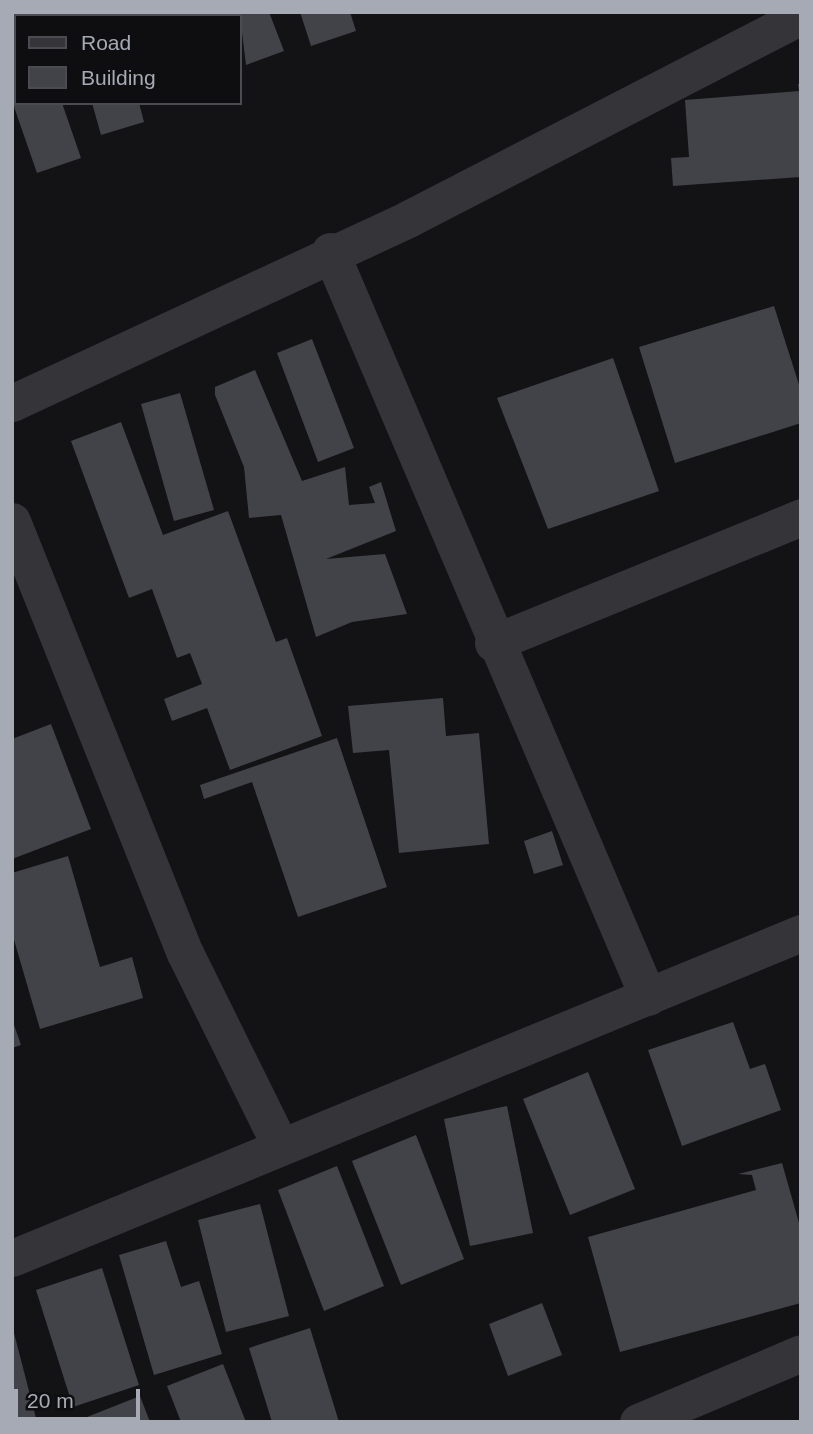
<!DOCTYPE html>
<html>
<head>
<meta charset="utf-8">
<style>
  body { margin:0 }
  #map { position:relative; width:813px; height:1434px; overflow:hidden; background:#131315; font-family:Helvetica,sans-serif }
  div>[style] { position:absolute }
  .building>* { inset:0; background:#424348 }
  .street>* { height:37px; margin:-18.5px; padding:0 18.5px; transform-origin:18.5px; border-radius:18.5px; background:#353539 }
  span { translate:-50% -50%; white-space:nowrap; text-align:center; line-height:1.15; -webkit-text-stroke:5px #0e0e10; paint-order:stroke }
  .frame { position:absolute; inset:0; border:14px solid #a6aab4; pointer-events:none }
  .legend { position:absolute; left:14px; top:14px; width:228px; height:91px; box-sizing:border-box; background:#0e0e10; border:2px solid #4b4c52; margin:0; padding:9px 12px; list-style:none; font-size:21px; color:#a6aab4 }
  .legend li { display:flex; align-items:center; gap:14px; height:35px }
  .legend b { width:35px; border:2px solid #4b4c52 }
  .scale { position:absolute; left:14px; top:1389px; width:126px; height:32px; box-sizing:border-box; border:4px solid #a6aab4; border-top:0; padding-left:9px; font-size:21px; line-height:24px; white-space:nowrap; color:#a6aab4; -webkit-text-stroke:5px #0e0e10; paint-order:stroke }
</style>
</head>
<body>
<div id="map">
  <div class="building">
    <div style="clip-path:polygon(141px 12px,191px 12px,192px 16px,142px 16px)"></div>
    <div style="clip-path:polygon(226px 12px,269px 12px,284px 51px,246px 65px,240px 16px)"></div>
    <div style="clip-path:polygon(300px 12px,350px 12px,356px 31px,311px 46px)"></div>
    <div style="clip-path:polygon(16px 61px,16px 103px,62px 103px,81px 158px,37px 173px,12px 101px)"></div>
    <div style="clip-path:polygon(798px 84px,801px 84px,801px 177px,673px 186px,671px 158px,689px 157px,685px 100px,799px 91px)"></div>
    <div style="clip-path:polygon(92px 103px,139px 103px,144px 122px,101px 135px)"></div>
    <div style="clip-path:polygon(774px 306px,801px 391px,801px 423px,675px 463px,639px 347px)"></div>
    <div style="clip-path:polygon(312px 339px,354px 448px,318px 462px,277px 353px)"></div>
    <div style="clip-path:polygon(613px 358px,659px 491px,548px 529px,497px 398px)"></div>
    <div style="clip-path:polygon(255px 370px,302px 481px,345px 467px,349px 505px,375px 503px,369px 487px,381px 482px,396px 531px,326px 559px,385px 554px,407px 614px,352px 622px,316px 637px,281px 515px,249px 518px,244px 467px,215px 395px,215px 387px)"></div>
    <div style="clip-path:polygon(180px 393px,214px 510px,174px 521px,141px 404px)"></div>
    <div style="clip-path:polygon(121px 422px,163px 535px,228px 511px,276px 642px,287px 638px,322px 736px,230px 770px,207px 708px,172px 721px,164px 699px,202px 684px,190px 653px,177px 658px,152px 589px,129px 598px,71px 441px)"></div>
    <div style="clip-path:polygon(443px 698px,446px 736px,479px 733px,489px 844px,399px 853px,389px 750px,353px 753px,348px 706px)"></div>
    <div style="clip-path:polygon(51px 724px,91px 829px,12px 859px,12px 739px)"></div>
    <div style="clip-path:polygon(337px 738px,387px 887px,298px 917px,252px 782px,204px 799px,200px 785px)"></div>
    <div style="clip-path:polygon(552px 831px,563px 865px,534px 874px,524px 841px)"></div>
    <div style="clip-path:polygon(68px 856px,100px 967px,132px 957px,143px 998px,40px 1029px,12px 933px,12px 873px)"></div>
    <div style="clip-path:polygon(12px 1019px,21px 1045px,12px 1048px)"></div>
    <div style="clip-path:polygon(733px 1022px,750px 1069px,765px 1064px,781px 1110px,682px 1146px,648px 1050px)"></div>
    <div style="clip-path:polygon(588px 1072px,635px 1189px,570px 1215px,523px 1099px)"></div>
    <div style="clip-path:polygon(507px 1106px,533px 1233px,470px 1246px,444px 1119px)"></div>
    <div style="clip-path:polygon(416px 1135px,464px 1259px,401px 1285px,352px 1161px)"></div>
    <div style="clip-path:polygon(782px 1163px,801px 1230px,801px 1303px,620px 1352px,588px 1237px,756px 1190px,752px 1175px,738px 1174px)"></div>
    <div style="clip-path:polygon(337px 1166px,384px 1286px,324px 1311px,278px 1190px)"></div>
    <div style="clip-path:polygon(260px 1204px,289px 1316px,226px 1332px,198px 1220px)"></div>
    <div style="clip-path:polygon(166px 1241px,181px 1287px,199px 1281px,222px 1354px,154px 1375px,119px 1255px)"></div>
    <div style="clip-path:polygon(102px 1268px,139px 1385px,73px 1407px,36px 1290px)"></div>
    <div style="clip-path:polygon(542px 1303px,562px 1355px,508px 1376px,489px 1324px)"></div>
    <div style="clip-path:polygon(310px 1328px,339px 1422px,272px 1422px,249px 1348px)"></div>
    <div style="clip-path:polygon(12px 1329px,13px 1329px,37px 1422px,12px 1422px)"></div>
    <div style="clip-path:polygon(223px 1364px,246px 1422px,181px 1422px,167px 1386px)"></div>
    <div style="clip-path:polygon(140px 1396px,150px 1422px,89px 1422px,87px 1417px)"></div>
  </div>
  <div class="street">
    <div style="left:330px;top:251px;width:811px;rotate:66.91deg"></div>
    <div style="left:12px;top:403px;width:437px;rotate:-24.9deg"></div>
    <div style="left:408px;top:219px;width:442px;rotate:-27.3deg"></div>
    <div style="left:12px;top:521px;width:465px;rotate:68.2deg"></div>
    <div style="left:185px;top:953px;width:216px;rotate:63.7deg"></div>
    <div style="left:493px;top:643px;width:333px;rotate:-22.2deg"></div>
    <div style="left:12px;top:1258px;width:853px;rotate:-22.39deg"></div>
    <div style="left:638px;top:1422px;width:177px;rotate:-22.9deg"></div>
  </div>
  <div class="frame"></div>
  <ul class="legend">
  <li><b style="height:9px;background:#353539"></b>Road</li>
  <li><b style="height:19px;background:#424348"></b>Building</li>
  </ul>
  <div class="scale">20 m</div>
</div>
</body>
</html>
